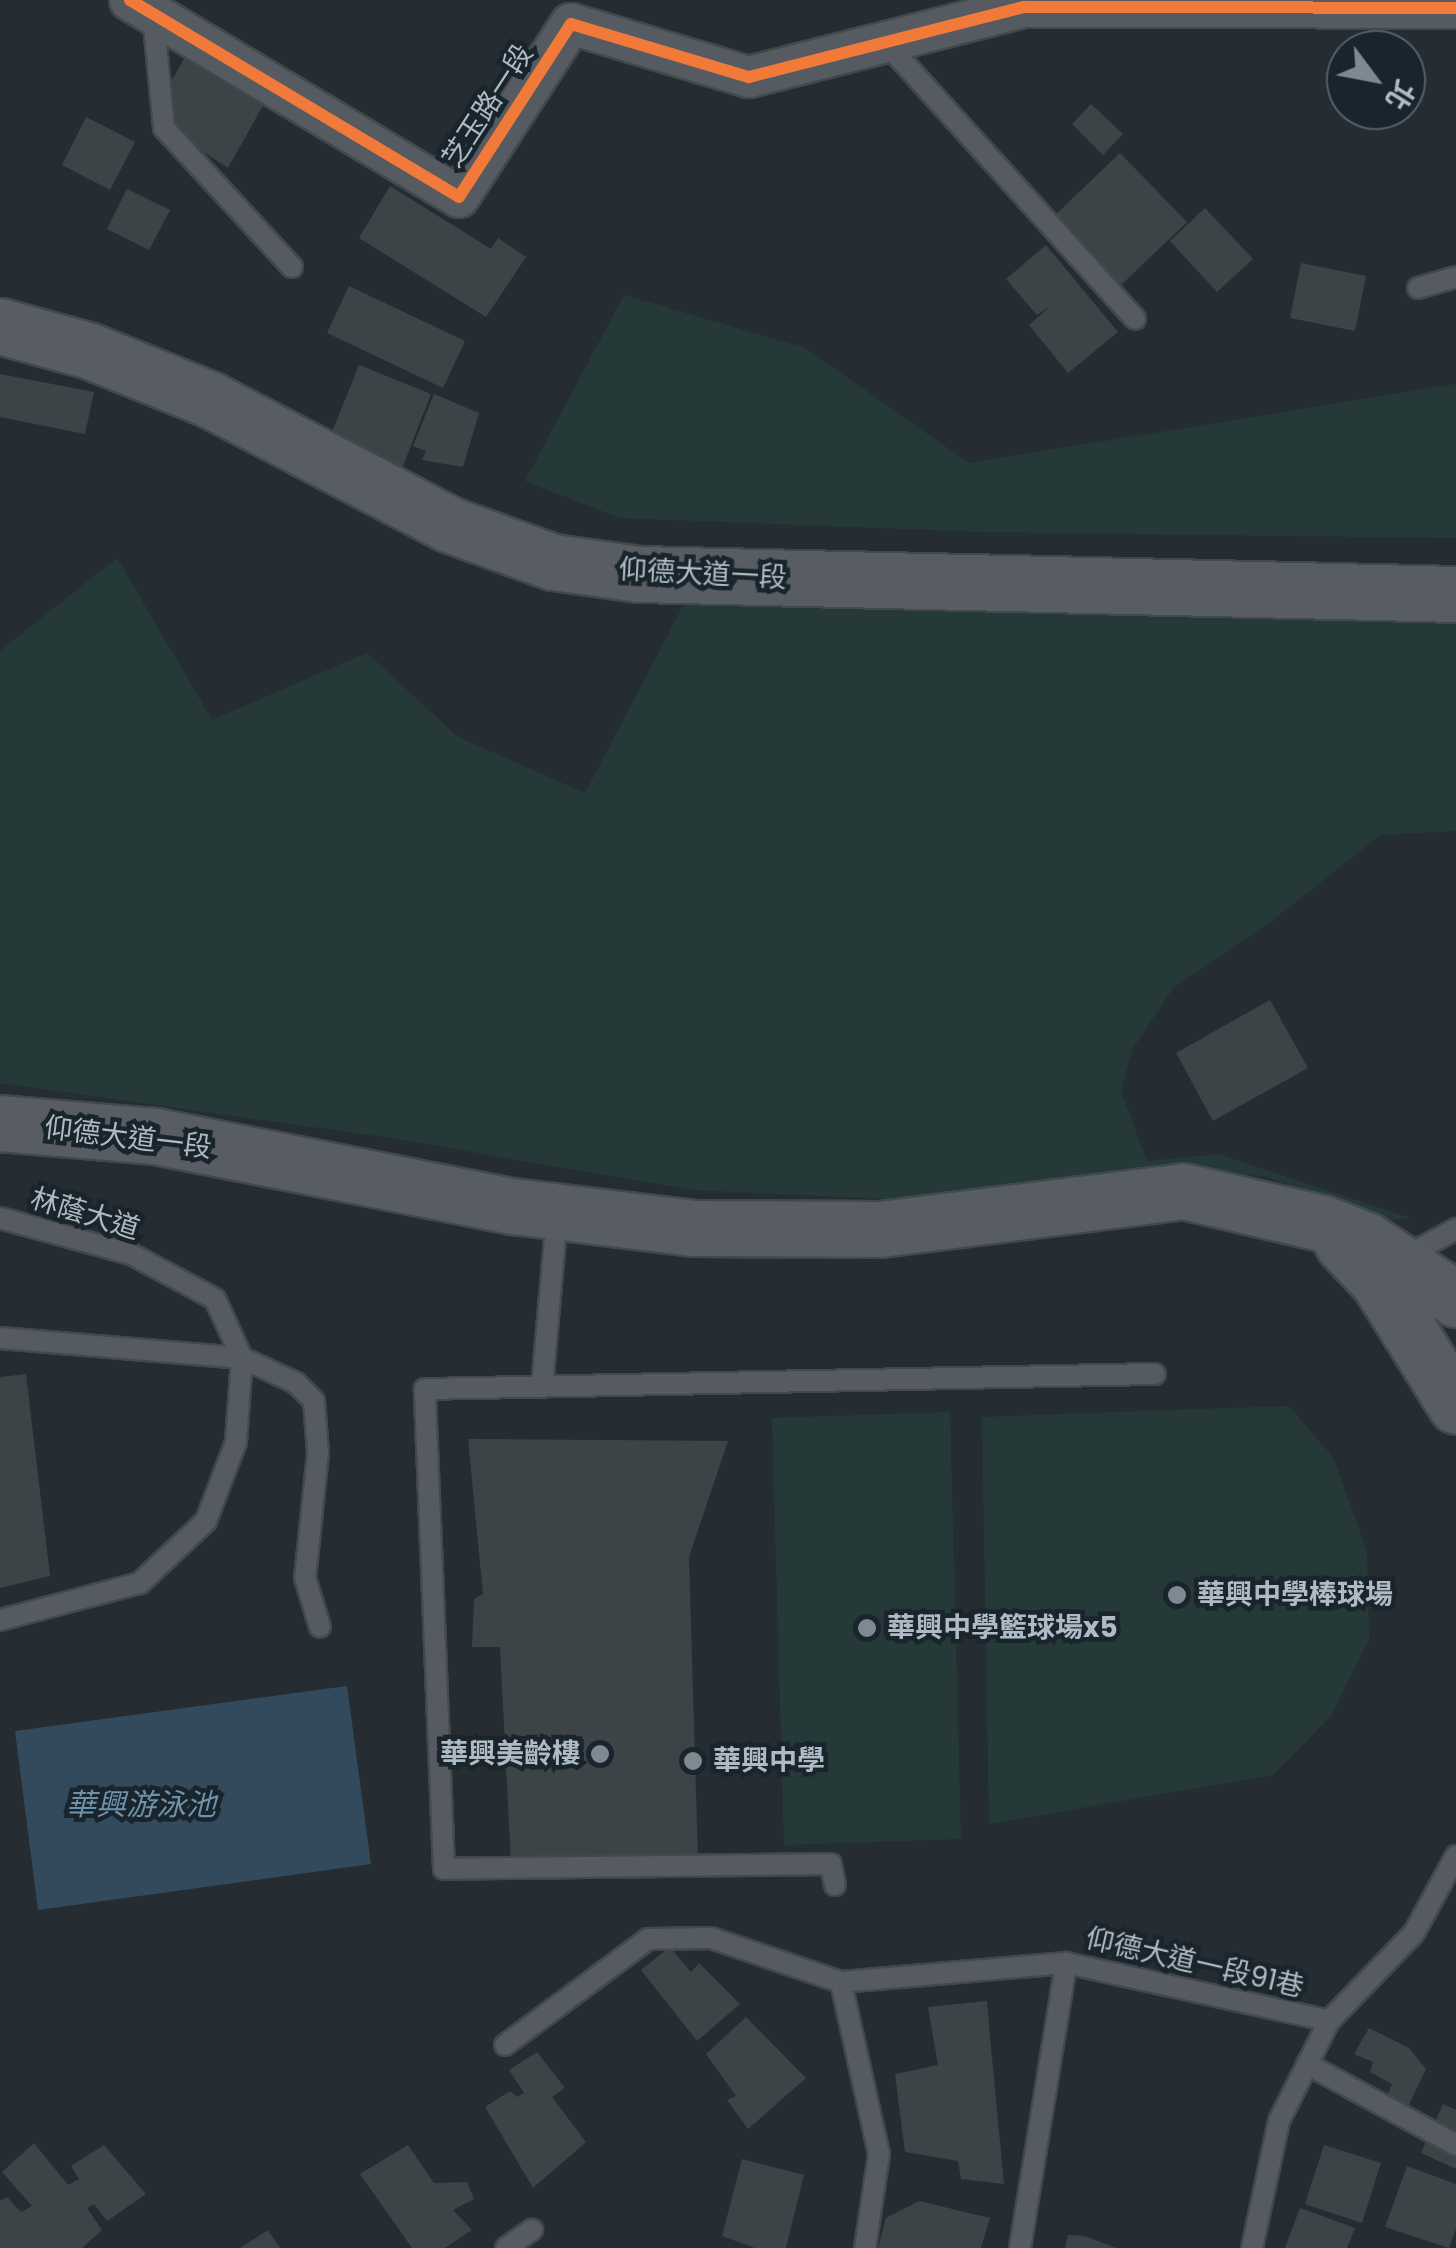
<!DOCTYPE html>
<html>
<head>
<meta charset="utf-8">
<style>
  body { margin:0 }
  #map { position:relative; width:1456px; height:2248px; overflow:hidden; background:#252d32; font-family:Poppins,"Noto Sans TC",sans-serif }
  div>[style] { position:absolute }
  .green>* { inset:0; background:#253a38 }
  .water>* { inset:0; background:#324a5b }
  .building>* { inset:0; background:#3d4448 }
  .roads { filter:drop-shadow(2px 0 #42494c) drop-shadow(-2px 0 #42494c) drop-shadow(0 2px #42494c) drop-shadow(0 -2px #42494c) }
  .lane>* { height:20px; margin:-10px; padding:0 10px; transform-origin:10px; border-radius:10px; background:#555b60 }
  .street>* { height:40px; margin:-20px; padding:0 20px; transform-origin:20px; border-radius:20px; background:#555b60 }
  .primary>* { height:55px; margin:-27.5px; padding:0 27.5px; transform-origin:27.5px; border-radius:27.5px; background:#575d62 }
  .cycleway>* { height:12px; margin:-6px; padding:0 6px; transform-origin:6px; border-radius:6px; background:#f17a3a }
  .dots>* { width:28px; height:28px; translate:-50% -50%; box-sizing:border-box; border:5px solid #19242c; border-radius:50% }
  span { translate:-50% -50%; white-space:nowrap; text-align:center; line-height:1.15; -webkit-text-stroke:9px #19242c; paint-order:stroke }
  .street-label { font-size:28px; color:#aebbc4 }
  .poi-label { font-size:28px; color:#aebbc4; font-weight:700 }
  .left { translate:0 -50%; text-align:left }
  .right { translate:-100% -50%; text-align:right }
  .water-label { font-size:30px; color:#6e92a9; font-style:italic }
  .north { position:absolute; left:1326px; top:30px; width:100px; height:100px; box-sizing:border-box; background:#19242c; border:2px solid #556069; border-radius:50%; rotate:122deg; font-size:28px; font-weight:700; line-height:40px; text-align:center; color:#aebbc4 }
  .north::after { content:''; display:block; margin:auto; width:35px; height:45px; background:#7e8991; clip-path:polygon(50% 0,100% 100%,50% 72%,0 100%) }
</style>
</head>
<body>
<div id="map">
  <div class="green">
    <div style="clip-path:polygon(624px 295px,805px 348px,969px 463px,1456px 384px,1456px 538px,982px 532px,620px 518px,525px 481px)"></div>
    <div style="clip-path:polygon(117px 558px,212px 720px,367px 653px,458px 737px,585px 793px,681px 610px,684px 591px,1456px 603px,1456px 831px,1380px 835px,1268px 924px,1174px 987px,1132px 1050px,1121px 1091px,1147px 1161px,1219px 1154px,1410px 1218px,1391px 1220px,1263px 1176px,1168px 1170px,973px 1203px,692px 1190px,391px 1138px,0 1083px,0 651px)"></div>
    <div style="clip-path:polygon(1289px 1406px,1333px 1457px,1367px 1552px,1369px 1639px,1331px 1716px,1273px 1775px,989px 1824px,982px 1417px)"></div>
    <div style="clip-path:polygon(950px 1412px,961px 1839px,784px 1845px,772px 1418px)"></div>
  </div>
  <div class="water">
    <div style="clip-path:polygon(347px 1686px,371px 1864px,38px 1910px,15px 1731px)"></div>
  </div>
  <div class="building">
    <div style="clip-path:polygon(188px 52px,266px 100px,228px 168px,169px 129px,169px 85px)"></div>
    <div style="clip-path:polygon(1091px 104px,1123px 134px,1103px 155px,1072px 124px)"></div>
    <div style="clip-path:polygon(86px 117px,135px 142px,110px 190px,62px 165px)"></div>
    <div style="clip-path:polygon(1120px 153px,1187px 222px,1120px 286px,1053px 217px)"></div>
    <div style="clip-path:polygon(390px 186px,491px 249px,498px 238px,526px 257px,486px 317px,359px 238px)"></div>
    <div style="clip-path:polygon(127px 189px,170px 210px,149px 250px,107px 229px)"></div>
    <div style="clip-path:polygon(1205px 208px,1253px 259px,1217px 292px,1170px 241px)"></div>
    <div style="clip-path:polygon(1046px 245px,1118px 332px,1068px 373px,1029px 325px,1051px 306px,1037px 315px,1006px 279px)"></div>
    <div style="clip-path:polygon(1301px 263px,1366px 276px,1355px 331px,1290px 318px)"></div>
    <div style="clip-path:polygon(349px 286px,465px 341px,443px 388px,327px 333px)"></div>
    <div style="clip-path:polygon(359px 365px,431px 394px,401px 471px,328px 442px)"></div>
    <div style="clip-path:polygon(0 374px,94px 392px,85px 434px,0 417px)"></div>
    <div style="clip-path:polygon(434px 394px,479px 413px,463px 467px,422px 460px,426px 451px,413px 446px)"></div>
    <div style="clip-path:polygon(1270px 1000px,1308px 1068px,1213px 1121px,1176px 1053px)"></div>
    <div style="clip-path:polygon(26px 1374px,50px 1576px,0 1588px,0 1377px)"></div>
    <div style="clip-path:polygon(468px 1439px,728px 1441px,689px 1557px,698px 1860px,511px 1864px,500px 1647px,472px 1647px,474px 1599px,483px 1594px)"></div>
    <div style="clip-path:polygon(670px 1947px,691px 1972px,699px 1963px,740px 2004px,697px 2041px,641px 1970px)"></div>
    <div style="clip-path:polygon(987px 2001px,990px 2037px,1004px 2184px,961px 2179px,958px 2161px,905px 2152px,895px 2074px,938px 2065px,928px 2007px)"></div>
    <div style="clip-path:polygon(746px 2017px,806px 2078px,748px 2129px,727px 2100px,736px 2096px,706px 2054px)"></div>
    <div style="clip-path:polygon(1369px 2028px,1409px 2048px,1426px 2069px,1407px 2109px,1386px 2099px,1392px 2084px,1370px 2072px,1373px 2062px,1354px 2054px)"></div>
    <div style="clip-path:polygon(537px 2052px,565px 2088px,552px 2097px,586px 2142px,533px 2188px,485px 2107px,510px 2091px,517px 2097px,524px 2093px,509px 2070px)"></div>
    <div style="clip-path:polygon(1443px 2104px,1456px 2110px,1456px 2169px,1421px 2153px)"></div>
    <div style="clip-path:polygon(34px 2143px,68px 2185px,79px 2179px,71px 2166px,104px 2145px,146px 2194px,107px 2221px,94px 2204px,87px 2208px,102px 2230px,82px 2248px,0 2248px,0 2201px,7px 2197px,21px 2212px,32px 2206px,2px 2172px)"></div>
    <div style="clip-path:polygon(408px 2145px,434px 2183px,467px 2182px,474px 2199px,453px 2210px,472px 2230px,445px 2248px,412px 2248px,360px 2174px)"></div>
    <div style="clip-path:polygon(1324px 2145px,1381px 2163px,1362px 2223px,1305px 2204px)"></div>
    <div style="clip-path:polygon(742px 2159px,804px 2175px,786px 2248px,755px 2248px,722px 2236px)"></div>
    <div style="clip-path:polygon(1407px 2166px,1456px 2184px,1456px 2229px,1449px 2248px,1385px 2227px)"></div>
    <div style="clip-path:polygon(919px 2201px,990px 2218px,981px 2248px,878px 2248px,886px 2218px)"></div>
    <div style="clip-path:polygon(1300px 2208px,1355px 2228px,1347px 2248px,1285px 2248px)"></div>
    <div style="clip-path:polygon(268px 2230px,280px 2248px,240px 2248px)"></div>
    <div style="clip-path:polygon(1068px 2235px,1084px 2236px,1117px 2248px,1065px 2248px)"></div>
  </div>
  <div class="roads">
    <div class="lane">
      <div style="left:153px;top:15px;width:114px;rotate:84.4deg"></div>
      <div style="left:164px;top:128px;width:189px;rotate:47.4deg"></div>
      <div style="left:885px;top:42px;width:373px;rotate:47.9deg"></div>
      <div style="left:1418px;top:288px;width:40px;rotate:-16deg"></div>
      <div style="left:0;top:1218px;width:136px;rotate:15.4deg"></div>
      <div style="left:131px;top:1254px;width:95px;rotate:28.2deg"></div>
      <div style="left:215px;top:1299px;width:65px;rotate:65.4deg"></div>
      <div style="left:242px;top:1358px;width:84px;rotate:94.1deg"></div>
      <div style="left:236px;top:1442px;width:85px;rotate:110.8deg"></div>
      <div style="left:206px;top:1521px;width:91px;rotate:136.8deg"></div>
      <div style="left:140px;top:1583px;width:145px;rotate:165.2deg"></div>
      <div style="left:1401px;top:1259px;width:63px;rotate:-28.6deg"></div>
      <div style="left:0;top:1338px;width:243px;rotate:4.7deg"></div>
      <div style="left:242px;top:1358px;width:60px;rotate:24.8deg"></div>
      <div style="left:296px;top:1383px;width:25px;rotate:45deg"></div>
      <div style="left:314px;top:1401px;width:52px;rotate:85.6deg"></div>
      <div style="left:318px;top:1453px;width:126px;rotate:95.9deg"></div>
      <div style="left:305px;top:1578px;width:51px;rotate:73deg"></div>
      <div style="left:542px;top:1387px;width:173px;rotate:-85deg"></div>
      <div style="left:835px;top:1885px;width:21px;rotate:-101deg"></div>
      <div style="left:831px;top:1864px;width:387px;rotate:179.3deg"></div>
      <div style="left:444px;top:1869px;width:480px;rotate:-92.3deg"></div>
      <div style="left:425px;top:1389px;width:730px;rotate:-1.18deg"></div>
      <div style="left:505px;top:2045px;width:178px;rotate:-36.5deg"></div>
      <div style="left:648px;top:1939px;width:63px;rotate:-0.9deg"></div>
      <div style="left:711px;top:1938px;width:137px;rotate:18.7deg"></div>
      <div style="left:1307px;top:2064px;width:170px;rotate:28.5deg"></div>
      <div style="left:506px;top:2248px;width:32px;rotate:-35deg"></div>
      <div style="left:865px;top:2248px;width:95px;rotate:-81.5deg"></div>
      <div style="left:879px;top:2154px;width:176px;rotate:-102.5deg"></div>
      <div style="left:841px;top:1982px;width:226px;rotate:-4.8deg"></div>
      <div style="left:1066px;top:1963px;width:269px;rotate:12.4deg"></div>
      <div style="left:1020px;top:2248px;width:289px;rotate:-80.8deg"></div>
      <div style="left:1252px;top:2248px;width:130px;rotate:-78deg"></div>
      <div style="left:1279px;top:2121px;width:112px;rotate:-63.4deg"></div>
      <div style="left:1329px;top:2021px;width:122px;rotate:-46deg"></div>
      <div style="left:1414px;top:1933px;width:88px;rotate:-61.4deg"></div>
    </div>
    <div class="street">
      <div style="left:130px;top:0;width:383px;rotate:30.9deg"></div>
      <div style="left:459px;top:197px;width:206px;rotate:-57.1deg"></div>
      <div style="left:571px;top:24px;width:186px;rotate:16.6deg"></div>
      <div style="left:749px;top:77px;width:284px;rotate:-14.3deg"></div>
      <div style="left:1024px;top:7px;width:432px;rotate:0.1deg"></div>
    </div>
    <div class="primary">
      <div style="left:0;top:326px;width:93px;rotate:15.5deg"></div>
      <div style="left:90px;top:351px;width:131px;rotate:22deg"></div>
      <div style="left:211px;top:400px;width:267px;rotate:27.6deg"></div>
      <div style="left:448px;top:524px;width:112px;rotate:19.9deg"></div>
      <div style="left:553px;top:562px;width:87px;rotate:7.9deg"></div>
      <div style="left:639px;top:574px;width:817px;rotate:1.4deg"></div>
      <div style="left:0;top:1123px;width:156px;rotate:4.8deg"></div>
      <div style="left:155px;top:1136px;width:364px;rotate:11.1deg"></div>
      <div style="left:512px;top:1206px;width:182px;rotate:6.9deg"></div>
      <div style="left:693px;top:1228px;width:187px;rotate:0.3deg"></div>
      <div style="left:880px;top:1229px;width:305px;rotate:-7.1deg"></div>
      <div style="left:1183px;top:1191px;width:143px;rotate:13deg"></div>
      <div style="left:1322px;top:1223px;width:47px;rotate:21.1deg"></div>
      <div style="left:1366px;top:1240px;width:108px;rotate:33.2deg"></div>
      <div style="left:1342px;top:1243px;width:52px;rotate:46.5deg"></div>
      <div style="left:1378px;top:1281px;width:147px;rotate:58deg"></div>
    </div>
  </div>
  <div class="cycleway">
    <div style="left:130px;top:0;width:383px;rotate:30.9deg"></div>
    <div style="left:459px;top:197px;width:206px;rotate:-57.1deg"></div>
    <div style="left:571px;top:24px;width:186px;rotate:16.6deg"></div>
    <div style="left:749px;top:77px;width:284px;rotate:-14.3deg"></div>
    <div style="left:1024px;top:7px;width:432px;rotate:0.1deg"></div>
  </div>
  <div class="dots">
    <div style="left:1177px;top:1595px;background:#7e8991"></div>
    <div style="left:867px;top:1628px;background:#7e8991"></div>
    <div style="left:600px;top:1754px;background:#7e8991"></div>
    <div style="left:693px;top:1761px;background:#7e8991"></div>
  </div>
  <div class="street-label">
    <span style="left:488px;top:106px;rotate:-57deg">芝玉路一段</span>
    <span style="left:703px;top:574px;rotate:3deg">仰德大道一段</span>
    <span style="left:128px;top:1138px;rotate:7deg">仰德大道一段</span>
    <span style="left:85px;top:1214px;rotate:17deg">林蔭大道</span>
    <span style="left:1195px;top:1963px;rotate:13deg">仰德大道一段91巷</span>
  </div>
  <div class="poi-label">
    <span class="left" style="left:1197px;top:1595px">華興中學棒球場</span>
    <span class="left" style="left:887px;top:1628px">華興中學籃球場x5</span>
    <span class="right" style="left:580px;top:1754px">華興美齡樓</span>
    <span class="left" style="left:713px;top:1761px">華興中學</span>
  </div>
  <div class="water-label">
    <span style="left:141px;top:1805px">華興游泳池</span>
  </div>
  <div class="north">北</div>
</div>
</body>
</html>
